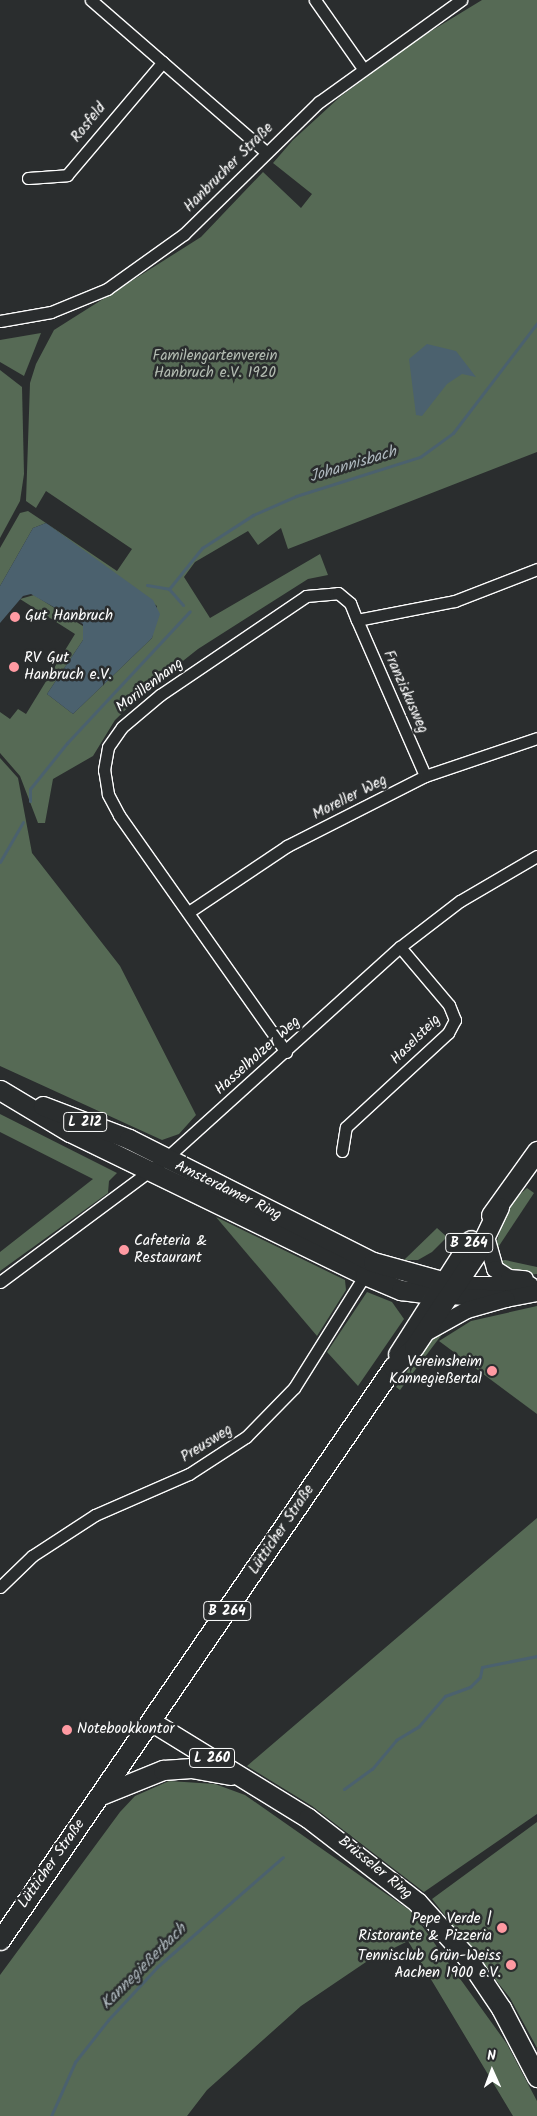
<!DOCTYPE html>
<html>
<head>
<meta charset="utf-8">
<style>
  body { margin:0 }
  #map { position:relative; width:537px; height:2116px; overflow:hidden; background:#2a2d2e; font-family:Kalam,sans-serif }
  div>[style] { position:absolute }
  .green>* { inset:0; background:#566a55 }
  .water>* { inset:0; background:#4b616e }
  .stream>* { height:3px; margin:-1.5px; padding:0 1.5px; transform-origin:1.5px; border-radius:1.5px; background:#4b616e }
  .roads { filter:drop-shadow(1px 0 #fff) drop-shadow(-1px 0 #fff) drop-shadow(0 1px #fff) drop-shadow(0 -1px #fff) }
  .minor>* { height:11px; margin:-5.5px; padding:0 5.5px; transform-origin:5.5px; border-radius:5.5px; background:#2a2d2e }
  .secondary>* { height:16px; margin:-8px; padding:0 8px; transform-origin:8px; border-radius:8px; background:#2a2d2e }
  .primary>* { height:19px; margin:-9.5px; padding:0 9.5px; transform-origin:9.5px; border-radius:9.5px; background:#2a2d2e }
  .dots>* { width:14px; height:14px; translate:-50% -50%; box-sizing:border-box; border:2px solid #2a2d2e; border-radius:50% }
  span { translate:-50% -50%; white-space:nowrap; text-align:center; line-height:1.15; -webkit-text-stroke:5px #2a2d2e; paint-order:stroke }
  .shield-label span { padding:1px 4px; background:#2a2d2e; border:1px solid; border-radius:4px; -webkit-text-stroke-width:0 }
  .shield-label { font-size:14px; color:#fff; font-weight:700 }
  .street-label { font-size:15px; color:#fff }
  .park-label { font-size:15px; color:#b3bcb2 }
  .poi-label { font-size:15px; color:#fff }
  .left { translate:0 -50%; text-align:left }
  .right { translate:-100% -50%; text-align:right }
  .water-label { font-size:16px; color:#aeb8be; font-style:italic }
  .north { position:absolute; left:467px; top:2046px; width:50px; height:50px; -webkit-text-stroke:4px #2a2d2e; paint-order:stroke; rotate:358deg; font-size:14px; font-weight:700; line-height:20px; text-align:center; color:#fff }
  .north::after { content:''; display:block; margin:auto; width:18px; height:22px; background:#fff; clip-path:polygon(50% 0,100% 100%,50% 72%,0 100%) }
</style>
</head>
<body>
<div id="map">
  <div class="green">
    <div style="clip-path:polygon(482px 0,537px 0,537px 452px,288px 549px,281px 528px,258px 545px,248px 531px,195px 562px,184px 577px,210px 618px,320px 554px,328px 575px,308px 579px,198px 649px,145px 691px,115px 720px,93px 756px,53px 779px,45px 823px,38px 823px,20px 776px,0 753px,0 712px,10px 719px,18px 709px,26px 714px,75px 634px,20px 599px,34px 595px,86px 628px,83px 640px,47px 694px,73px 714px,152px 638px,157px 606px,46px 523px,33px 528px,0 586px,0 548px,20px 513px,28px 511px,46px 523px,117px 571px,132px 549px,46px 491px,36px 508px,26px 501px,30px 383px,36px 364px,54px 330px,201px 237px,263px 172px,301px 208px,312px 194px,273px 163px,293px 140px,341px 96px,418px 39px)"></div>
    <div style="clip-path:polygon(41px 333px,24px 376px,0 362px,0 340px)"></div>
    <div style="clip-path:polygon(0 370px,22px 387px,24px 474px,20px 501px,0 538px)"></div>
    <div style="clip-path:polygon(0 758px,18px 778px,32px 853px,120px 966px,194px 1111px,196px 1115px,179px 1134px,162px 1140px,0 1066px)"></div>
    <div style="clip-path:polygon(0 1114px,117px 1173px,109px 1181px,108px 1193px,0 1271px,0 1252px,93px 1179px,0 1132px)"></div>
    <div style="clip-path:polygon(527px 1188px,534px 1193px,493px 1255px,507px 1206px)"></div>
    <div style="clip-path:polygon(216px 1217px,345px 1280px,346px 1290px,317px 1336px)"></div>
    <div style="clip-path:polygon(437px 1228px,447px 1237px,432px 1252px,418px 1260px,404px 1260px)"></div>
    <div style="clip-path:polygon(505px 1260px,537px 1267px,537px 1274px,517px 1276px,495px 1262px)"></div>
    <div style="clip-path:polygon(367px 1292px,392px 1302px,404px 1319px,358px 1386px,327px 1352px)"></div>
    <div style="clip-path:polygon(537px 1306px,537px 1414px,439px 1341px,471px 1321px)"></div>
    <div style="clip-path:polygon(443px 1333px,400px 1390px,396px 1387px,428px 1342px)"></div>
    <div style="clip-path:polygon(537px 1518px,537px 1814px,424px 1892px,312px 1806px,247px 1766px)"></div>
    <div style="clip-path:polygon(169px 1781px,215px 1784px,245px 1795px,412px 1912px,507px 2044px,537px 2101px,537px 2116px,513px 2116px,408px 1941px,366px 1962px,301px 2006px,207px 2090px,187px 2116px,0 2116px,0 1975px,120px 1812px,135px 1796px)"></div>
    <div style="clip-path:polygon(537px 1822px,537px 2048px,510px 1998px,432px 1899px)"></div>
  </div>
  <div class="water">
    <div style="clip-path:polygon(427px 344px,456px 351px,476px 377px,462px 374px,447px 384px,422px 416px,416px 415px,409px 359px)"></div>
    <div style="clip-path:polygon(46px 523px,153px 600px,160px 614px,152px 638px,73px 714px,47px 694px,83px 640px,83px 624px,31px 594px,23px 596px,0 623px,0 586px,33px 528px)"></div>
  </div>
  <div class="stream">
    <div style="left:147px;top:585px;width:22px;rotate:10deg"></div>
    <div style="left:183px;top:605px;width:21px;rotate:-131deg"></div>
    <div style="left:169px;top:589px;width:53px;rotate:-51.2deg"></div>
    <div style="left:202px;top:548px;width:61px;rotate:-32.9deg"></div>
    <div style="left:253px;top:515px;width:47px;rotate:-23.8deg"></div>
    <div style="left:296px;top:496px;width:130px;rotate:-17.5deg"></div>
    <div style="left:420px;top:457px;width:41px;rotate:-36deg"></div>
    <div style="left:453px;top:433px;width:138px;rotate:-52.6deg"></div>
    <div style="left:30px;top:801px;width:12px;rotate:-90deg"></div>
    <div style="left:30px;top:789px;width:59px;rotate:-51.2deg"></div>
    <div style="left:67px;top:743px;width:180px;rotate:-47deg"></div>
    <div style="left:0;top:862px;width:46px;rotate:-60.1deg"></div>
    <div style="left:344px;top:1789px;width:34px;rotate:-36deg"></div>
    <div style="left:372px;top:1769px;width:38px;rotate:-50deg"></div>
    <div style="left:396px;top:1740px;width:27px;rotate:-31deg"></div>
    <div style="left:419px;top:1726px;width:40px;rotate:-49deg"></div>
    <div style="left:445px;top:1696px;width:27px;rotate:-20deg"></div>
    <div style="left:470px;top:1687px;width:14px;rotate:-45deg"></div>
    <div style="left:480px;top:1677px;width:10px;rotate:-79deg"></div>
    <div style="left:482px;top:1667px;width:56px;rotate:-11.3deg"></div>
    <div style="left:51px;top:2116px;width:59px;rotate:-66deg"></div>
    <div style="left:75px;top:2062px;width:53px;rotate:-51.8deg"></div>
    <div style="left:108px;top:2020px;width:72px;rotate:-47.2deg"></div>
    <div style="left:157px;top:1967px;width:167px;rotate:-41.1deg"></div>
  </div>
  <div class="roads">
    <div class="minor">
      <div style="left:91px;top:0;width:230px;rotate:41deg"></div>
      <div style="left:315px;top:0;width:82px;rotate:55deg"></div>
      <div style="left:28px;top:178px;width:39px;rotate:-4deg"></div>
      <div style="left:67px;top:175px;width:148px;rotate:-49.7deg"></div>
      <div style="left:0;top:321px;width:52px;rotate:-10deg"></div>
      <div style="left:51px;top:312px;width:61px;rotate:-22.3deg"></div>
      <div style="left:107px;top:289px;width:95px;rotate:-35.5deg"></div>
      <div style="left:184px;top:234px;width:189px;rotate:-44.4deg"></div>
      <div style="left:319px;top:102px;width:175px;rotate:-35.7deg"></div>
      <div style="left:357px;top:620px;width:170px;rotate:66.4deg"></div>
      <div style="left:190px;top:911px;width:117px;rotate:-33.8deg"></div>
      <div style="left:287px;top:846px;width:155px;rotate:-26.9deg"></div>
      <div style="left:425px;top:776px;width:118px;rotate:-18.7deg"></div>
      <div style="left:286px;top:1052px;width:290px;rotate:-125.2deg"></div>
      <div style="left:119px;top:815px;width:24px;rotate:-118deg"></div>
      <div style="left:108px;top:794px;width:24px;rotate:-99deg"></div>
      <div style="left:104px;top:770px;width:23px;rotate:-80deg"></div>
      <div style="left:108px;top:747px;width:24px;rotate:-55deg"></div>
      <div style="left:122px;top:727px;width:50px;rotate:-40.1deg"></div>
      <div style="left:160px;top:695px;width:176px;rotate:-34.1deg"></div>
      <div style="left:306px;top:596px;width:32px;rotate:-5deg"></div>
      <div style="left:338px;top:593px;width:16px;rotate:40deg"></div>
      <div style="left:350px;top:603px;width:18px;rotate:68deg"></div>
      <div style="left:357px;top:620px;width:100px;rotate:-11deg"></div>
      <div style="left:455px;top:601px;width:88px;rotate:-21.3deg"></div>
      <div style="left:342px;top:1151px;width:24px;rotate:-81deg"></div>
      <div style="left:346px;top:1127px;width:139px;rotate:-42.7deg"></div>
      <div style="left:448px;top:1033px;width:15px;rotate:-62deg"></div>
      <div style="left:455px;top:1020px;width:16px;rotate:-112deg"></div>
      <div style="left:449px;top:1005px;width:76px;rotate:-130.2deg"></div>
      <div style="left:0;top:1282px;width:204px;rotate:-36.6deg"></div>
      <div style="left:164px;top:1160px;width:318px;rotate:-42.1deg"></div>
      <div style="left:400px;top:947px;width:76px;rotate:-37.5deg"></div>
      <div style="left:460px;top:901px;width:89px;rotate:-30.3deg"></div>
      <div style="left:0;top:1587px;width:45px;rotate:-44.1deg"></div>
      <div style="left:32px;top:1556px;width:75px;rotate:-33.1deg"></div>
      <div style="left:95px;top:1515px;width:103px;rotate:-23.6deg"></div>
      <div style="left:189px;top:1474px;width:68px;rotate:-33deg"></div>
      <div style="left:246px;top:1437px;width:69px;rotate:-45.6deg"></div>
      <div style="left:294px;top:1388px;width:139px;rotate:-57.9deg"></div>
    </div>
    <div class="secondary">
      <div style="left:486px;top:1237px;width:33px;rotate:74deg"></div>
      <div style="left:495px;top:1269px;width:17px;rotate:33deg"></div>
      <div style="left:509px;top:1278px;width:16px;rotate:4deg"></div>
      <div style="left:456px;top:1285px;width:74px"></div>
      <div style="left:448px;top:1296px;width:58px;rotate:3deg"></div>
      <div style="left:506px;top:1299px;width:32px;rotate:-11deg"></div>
      <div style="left:422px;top:1335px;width:51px;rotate:-29.1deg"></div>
      <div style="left:467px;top:1310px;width:41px;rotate:-15.8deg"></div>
    </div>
    <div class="primary">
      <div style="left:0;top:1090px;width:82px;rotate:31deg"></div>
      <div style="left:70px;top:1132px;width:328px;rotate:25.9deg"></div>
      <div style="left:365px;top:1275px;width:39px;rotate:23deg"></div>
      <div style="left:401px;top:1290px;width:47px;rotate:7.3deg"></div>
      <div style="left:43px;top:1106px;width:92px;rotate:21deg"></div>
      <div style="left:129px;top:1139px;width:273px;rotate:26.8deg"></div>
      <div style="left:373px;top:1262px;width:86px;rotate:15.5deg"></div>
      <div style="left:491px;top:1215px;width:79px;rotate:-54.3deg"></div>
      <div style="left:398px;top:1354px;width:135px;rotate:-57.4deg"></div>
      <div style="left:152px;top:1722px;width:183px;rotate:31.6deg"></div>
      <div style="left:308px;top:1818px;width:138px;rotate:37.6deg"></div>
      <div style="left:417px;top:1902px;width:73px;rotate:47.8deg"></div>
      <div style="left:466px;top:1956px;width:63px;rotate:56.1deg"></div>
      <div style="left:501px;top:2008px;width:78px;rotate:62.4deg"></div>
      <div style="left:101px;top:1795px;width:67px;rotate:-22deg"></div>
      <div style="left:163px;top:1770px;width:28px;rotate:-4deg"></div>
      <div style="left:191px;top:1768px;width:40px;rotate:10deg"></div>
      <div style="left:0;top:1940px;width:695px;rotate:-55.56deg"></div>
      <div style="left:393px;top:1367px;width:29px;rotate:-44deg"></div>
      <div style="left:414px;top:1347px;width:113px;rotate:-56.2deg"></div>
      <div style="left:477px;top:1253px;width:51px;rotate:-64.4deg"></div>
    </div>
  </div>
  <div class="dots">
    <div style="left:15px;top:617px;background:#ff9aa2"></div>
    <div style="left:14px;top:667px;background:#ff9aa2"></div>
    <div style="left:124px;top:1250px;background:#ff9aa2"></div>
    <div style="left:492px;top:1371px;background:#ff9aa2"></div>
    <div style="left:67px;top:1730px;background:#ff9aa2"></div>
    <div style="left:502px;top:1928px;background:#ff9aa2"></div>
    <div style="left:511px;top:1965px;background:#ff9aa2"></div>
  </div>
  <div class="shield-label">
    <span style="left:85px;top:1122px">L 212</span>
    <span style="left:469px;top:1243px">B 264</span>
    <span style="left:227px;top:1611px">B 264</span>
    <span style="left:212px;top:1758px">L 260</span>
  </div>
  <div class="street-label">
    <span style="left:89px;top:123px;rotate:-51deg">Rosfeld</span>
    <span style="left:229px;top:168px;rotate:-45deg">Hanbrucher Straße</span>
    <span style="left:150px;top:686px;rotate:-37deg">Morillenhang</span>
    <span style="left:405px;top:692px;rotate:66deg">Franziskusweg</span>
    <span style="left:350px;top:798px;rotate:-27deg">Moreller Weg</span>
    <span style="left:416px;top:1040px;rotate:-45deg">Haselsteig</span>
    <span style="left:258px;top:1056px;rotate:-42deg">Hasselholzer Weg</span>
    <span style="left:228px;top:1191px;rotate:26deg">Amsterdamer Ring</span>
    <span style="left:207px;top:1444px;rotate:-32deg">Preusweg</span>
    <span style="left:282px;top:1530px;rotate:-56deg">Lütticher Straße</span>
    <span style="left:52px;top:1864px;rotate:-55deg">Lütticher Straße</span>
    <span style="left:375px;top:1868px;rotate:39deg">Brüsseler Ring</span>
  </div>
  <div class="park-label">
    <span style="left:215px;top:365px">Familengartenverein<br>Hanbruch e.V. 1920</span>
  </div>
  <div class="poi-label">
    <span class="left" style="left:25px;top:617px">Gut Hanbruch</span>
    <span class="left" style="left:24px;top:667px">RV Gut<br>Hanbruch e.V.</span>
    <span class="left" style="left:134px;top:1250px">Cafeteria &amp;<br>Restaurant</span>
    <span class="right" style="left:482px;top:1371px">Vereinsheim<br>Kannegießertal</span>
    <span class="left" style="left:77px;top:1730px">Notebookkontor</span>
    <span class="right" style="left:492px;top:1928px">Pepe Verde |<br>Ristorante &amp; Pizzeria</span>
    <span class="right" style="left:501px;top:1965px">Tennisclub Grün-Weiss<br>Aachen 1900 e.V.</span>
  </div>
  <div class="water-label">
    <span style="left:353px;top:465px;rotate:-17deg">Johannisbach</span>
    <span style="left:144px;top:1967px;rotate:-45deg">Kannegießerbach</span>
  </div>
  <div class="north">N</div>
</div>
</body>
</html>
